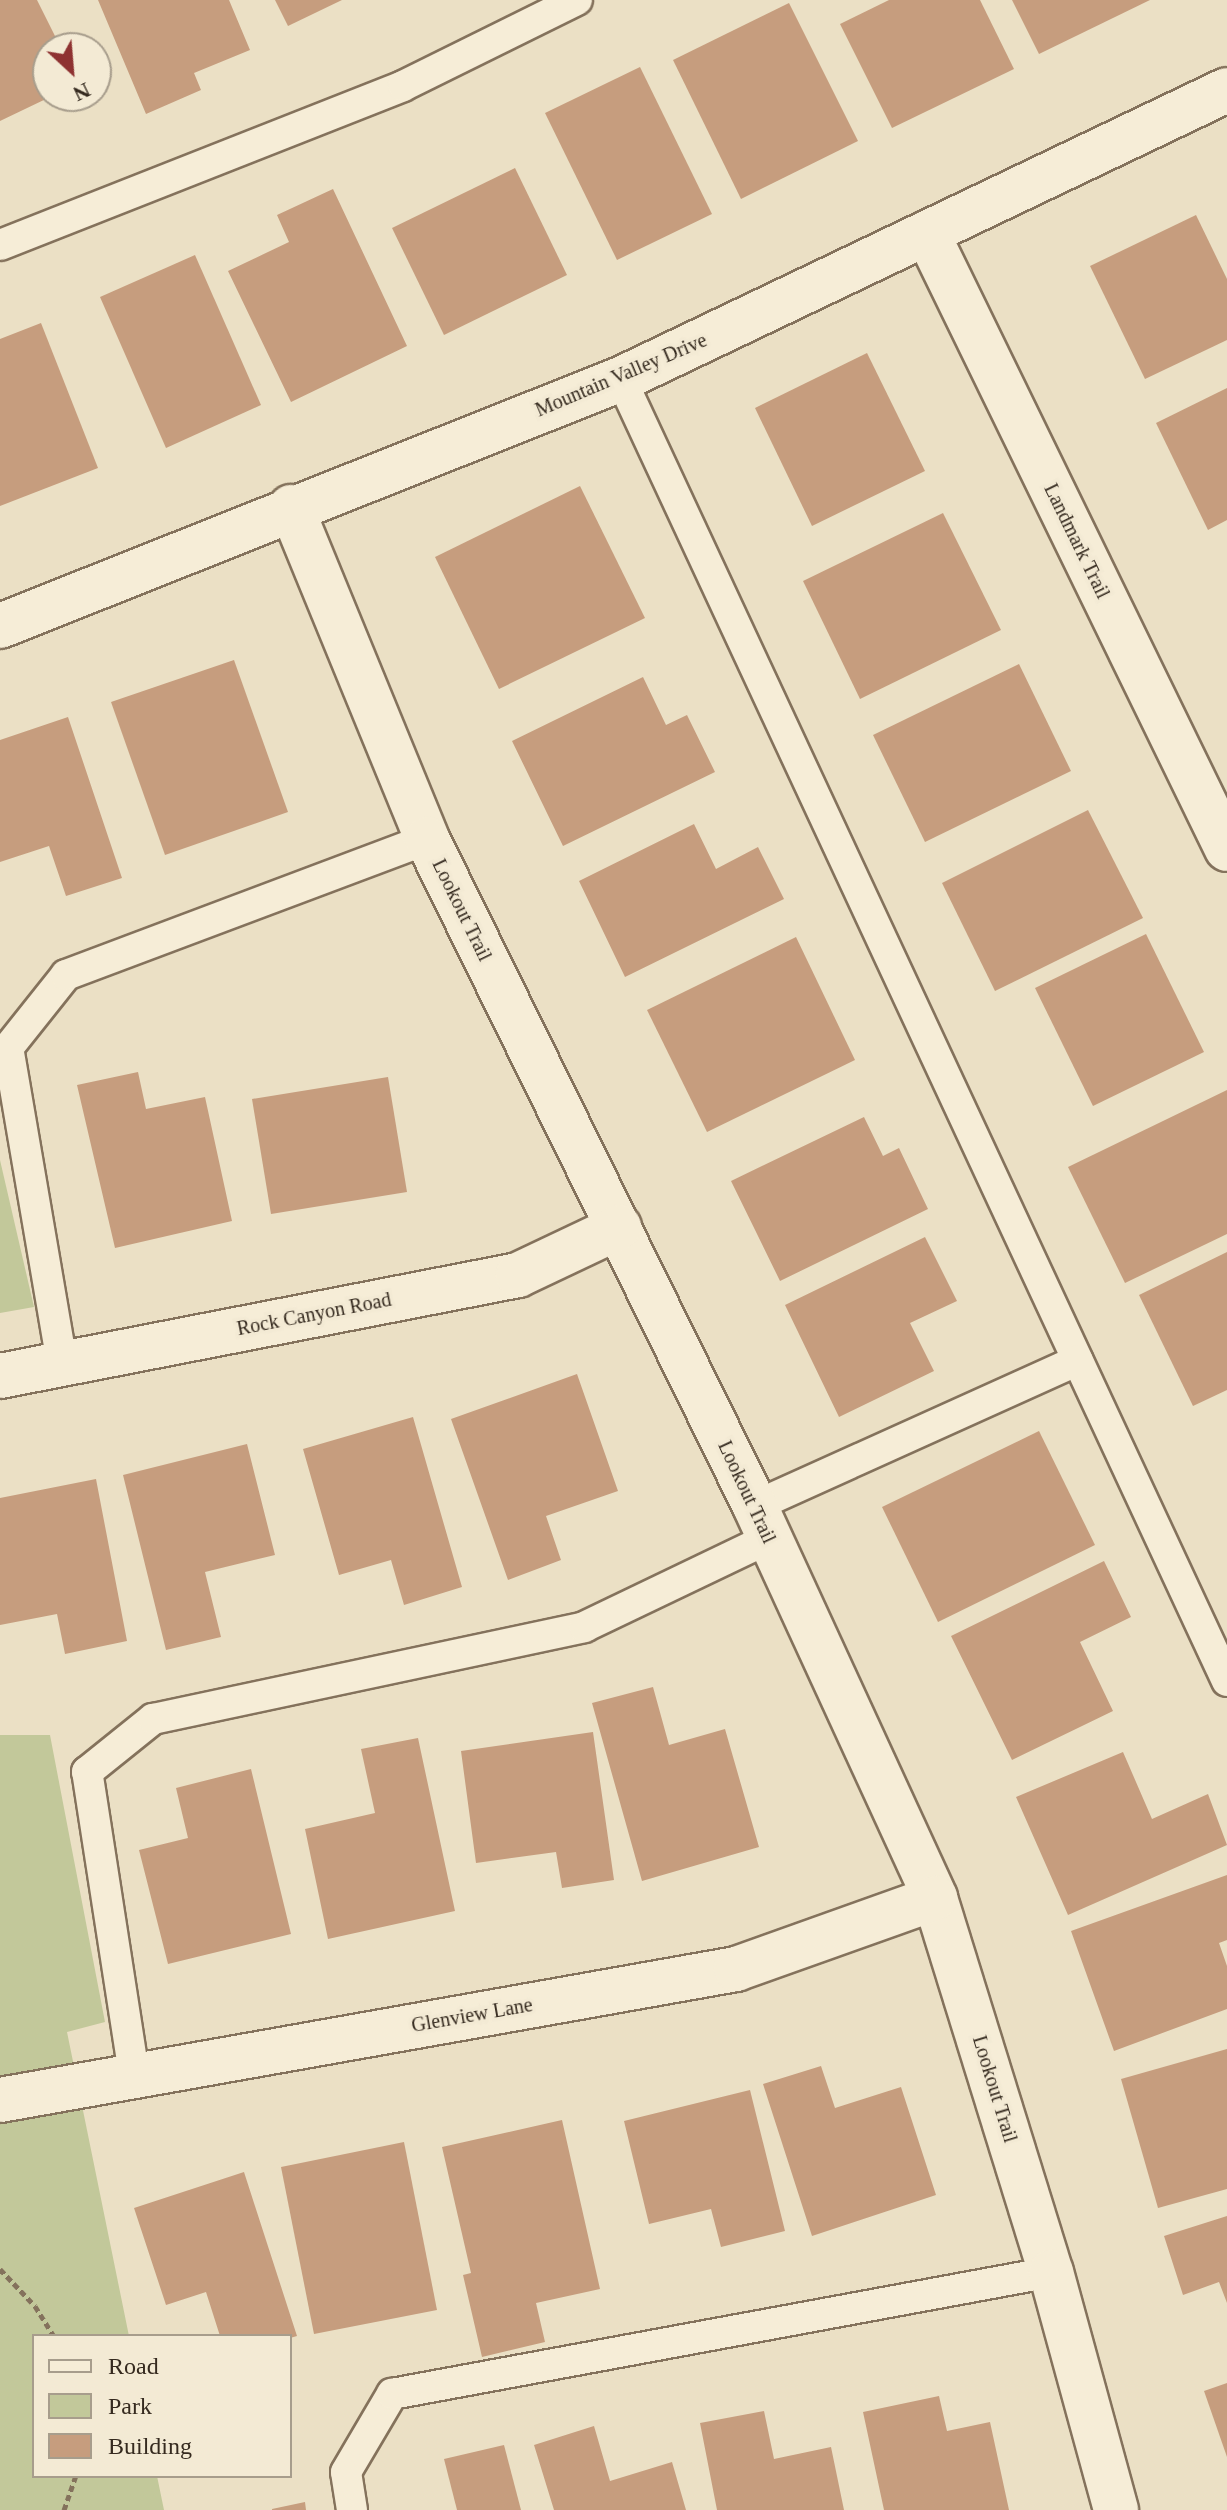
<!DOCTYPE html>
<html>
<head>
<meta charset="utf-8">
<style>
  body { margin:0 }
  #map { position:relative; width:1227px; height:2510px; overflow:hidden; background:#ebe0c5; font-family:Georgia,serif }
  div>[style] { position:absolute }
  .green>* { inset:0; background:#c2c89a }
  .building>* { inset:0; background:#c69d7e }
  .path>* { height:5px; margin-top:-2.5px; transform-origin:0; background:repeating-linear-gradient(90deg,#84725c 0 6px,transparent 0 10px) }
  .roads { filter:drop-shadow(2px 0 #84725c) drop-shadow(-2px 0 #84725c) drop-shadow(0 2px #84725c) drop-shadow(0 -2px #84725c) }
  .lane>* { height:30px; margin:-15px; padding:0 15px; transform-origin:15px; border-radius:15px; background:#f6edd7 }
  .street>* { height:44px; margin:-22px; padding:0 22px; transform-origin:22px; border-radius:22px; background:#f6edd7 }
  span { translate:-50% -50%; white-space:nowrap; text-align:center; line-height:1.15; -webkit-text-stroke:7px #f3ead4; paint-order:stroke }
  .street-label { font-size:20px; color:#352a1f }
  .legend { position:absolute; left:32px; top:2334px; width:260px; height:144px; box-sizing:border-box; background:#f3ead4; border:2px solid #a79d8c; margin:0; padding:10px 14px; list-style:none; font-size:24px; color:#352a1f }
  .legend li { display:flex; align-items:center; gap:16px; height:40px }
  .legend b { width:40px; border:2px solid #a79d8c }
  .north { position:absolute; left:32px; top:32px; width:80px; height:80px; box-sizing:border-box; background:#f3ead4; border:2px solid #a79d8c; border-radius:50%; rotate:154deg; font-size:22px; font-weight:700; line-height:32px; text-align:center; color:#352a1f }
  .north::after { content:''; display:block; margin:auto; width:28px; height:36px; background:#8e3231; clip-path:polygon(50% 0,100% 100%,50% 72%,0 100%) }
</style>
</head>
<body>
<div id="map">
  <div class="green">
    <div style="clip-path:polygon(0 1160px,34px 1307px,0 1313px)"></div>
    <div style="clip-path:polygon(0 1735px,50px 1735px,105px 2022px,67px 2032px,129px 2336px,34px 2336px,34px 2476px,157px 2476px,164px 2510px,0 2510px)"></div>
  </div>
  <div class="building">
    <div style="clip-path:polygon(0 0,37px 0,61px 48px,48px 48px,48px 98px,0 121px)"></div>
    <div style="clip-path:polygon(98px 0,229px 0,250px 50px,194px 73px,201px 90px,146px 114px)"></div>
    <div style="clip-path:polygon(275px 0,342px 0,288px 26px)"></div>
    <div style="clip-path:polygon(889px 0,980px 0,1014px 69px,892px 128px,840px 24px)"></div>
    <div style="clip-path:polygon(1012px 0,1150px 0,1039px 54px)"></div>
    <div style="clip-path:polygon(789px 3px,858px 141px,741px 199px,673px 60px)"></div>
    <div style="clip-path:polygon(640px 67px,712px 214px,617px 260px,545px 113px)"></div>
    <div style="clip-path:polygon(515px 168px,567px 275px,444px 335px,392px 228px)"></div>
    <div style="clip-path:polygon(333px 189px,407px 346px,291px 402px,228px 271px,289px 242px,277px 215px)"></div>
    <div style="clip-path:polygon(1196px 215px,1227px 279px,1227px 340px,1145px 379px,1090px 266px)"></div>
    <div style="clip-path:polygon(195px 255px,261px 405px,166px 448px,100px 297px)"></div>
    <div style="clip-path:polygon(41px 323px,98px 468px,0 506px,0 339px)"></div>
    <div style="clip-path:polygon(867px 353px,925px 471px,812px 526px,755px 408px)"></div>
    <div style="clip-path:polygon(1227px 388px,1227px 520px,1208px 530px,1156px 423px)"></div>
    <div style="clip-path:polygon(580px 486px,645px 618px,499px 689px,435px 557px)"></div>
    <div style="clip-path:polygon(943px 513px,1001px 630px,860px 699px,803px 581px)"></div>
    <div style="clip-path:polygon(234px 660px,288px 812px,165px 855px,111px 702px)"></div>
    <div style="clip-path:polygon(1019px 664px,1071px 771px,925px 842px,873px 735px)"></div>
    <div style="clip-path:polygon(643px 677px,666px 725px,687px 715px,715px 772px,563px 846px,512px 741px)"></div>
    <div style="clip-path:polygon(68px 717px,122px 878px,66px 896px,49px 846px,0 862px,0 740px)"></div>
    <div style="clip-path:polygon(1088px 810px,1143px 918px,995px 991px,942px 883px)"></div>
    <div style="clip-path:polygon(694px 824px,716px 869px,758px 847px,784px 899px,625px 977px,579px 881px)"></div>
    <div style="clip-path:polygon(1146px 934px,1204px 1052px,1093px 1106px,1035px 988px)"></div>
    <div style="clip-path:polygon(796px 937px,855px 1060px,707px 1132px,647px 1010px)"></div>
    <div style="clip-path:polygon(138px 1072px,146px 1109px,205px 1097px,232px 1221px,115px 1248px,77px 1085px)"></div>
    <div style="clip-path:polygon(388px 1077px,407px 1192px,271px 1214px,252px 1099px)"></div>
    <div style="clip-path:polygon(1227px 1090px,1227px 1234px,1125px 1283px,1068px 1167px)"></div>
    <div style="clip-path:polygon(864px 1117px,883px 1156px,899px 1148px,928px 1209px,780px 1281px,731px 1181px)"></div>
    <div style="clip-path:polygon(925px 1237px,957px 1301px,910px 1323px,934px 1371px,839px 1417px,785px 1305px)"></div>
    <div style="clip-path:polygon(1227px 1252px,1227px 1390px,1193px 1406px,1139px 1295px)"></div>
    <div style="clip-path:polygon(577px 1374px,618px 1491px,546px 1516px,561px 1560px,508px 1580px,451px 1419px)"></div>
    <div style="clip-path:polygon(413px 1417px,462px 1587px,404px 1605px,391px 1560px,339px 1575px,303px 1449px)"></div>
    <div style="clip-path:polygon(1039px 1431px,1095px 1545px,938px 1622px,882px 1507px)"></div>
    <div style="clip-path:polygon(247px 1444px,275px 1555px,205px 1572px,221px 1637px,166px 1650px,123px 1475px)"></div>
    <div style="clip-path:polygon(96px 1479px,127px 1641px,65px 1654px,57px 1614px,0 1625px,0 1498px)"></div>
    <div style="clip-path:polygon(1104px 1561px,1131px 1617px,1080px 1642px,1113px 1711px,1012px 1760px,951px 1636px)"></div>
    <div style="clip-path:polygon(653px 1687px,669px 1745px,725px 1729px,759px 1847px,642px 1881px,592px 1703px)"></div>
    <div style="clip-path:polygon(593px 1732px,614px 1880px,562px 1888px,556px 1852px,476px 1863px,461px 1751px)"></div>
    <div style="clip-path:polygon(418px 1738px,455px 1911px,328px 1939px,305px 1829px,375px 1813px,361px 1749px)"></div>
    <div style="clip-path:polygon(1123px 1752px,1152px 1819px,1208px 1794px,1227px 1845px,1068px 1915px,1016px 1797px)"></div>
    <div style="clip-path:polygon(251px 1769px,291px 1934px,168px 1964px,139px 1850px,188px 1838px,176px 1788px)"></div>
    <div style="clip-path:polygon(1227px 1875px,1227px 1940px,1219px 1943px,1227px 1966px,1227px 2009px,1114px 2051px,1071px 1931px)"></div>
    <div style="clip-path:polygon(1227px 2049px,1227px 2189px,1158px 2208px,1121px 2079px)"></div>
    <div style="clip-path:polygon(821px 2066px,835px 2108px,901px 2087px,936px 2195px,812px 2236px,763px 2084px)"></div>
    <div style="clip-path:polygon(750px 2090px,785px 2231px,721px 2247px,711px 2209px,649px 2224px,624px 2121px)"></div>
    <div style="clip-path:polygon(562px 2120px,600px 2289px,536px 2303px,545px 2342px,482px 2357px,463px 2275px,471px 2273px,442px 2147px)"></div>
    <div style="clip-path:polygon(404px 2142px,437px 2310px,314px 2334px,281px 2167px)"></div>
    <div style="clip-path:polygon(244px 2172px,297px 2336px,290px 2338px,220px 2336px,206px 2292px,166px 2305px,134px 2208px)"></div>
    <div style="clip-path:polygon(1227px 2216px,1227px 2303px,1219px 2282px,1183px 2295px,1164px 2236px)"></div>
    <div style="clip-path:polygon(1227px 2383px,1227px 2457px,1204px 2391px)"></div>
    <div style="clip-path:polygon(939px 2396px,947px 2431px,990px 2422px,1009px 2510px,884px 2510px,863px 2412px)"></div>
    <div style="clip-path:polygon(764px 2411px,774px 2459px,831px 2447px,844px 2510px,717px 2510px,700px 2423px)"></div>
    <div style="clip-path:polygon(594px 2426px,610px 2481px,672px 2462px,686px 2510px,554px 2510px,534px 2445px)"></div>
    <div style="clip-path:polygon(504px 2445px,521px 2510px,457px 2510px,444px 2459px)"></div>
    <div style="clip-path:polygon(305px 2502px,306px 2510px,272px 2510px,272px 2509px)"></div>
  </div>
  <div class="path">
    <div style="left:0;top:2269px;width:51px;rotate:46.6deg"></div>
    <div style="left:35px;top:2306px;width:36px;rotate:58deg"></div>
    <div style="left:64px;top:2510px;width:36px;rotate:-71deg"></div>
  </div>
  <div class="roads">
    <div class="lane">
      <div style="left:0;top:245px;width:433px;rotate:-21.5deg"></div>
      <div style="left:403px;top:86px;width:194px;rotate:-26.3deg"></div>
      <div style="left:621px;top:379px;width:1436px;rotate:65.04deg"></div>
      <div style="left:62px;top:1363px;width:320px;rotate:-99.7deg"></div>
      <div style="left:8px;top:1048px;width:93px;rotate:-51.5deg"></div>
      <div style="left:66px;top:975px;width:386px;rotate:-20.6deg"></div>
      <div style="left:755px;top:1506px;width:354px;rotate:-24.3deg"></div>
      <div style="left:134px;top:2074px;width:306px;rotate:-98.8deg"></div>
      <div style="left:87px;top:1772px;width:85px;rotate:-38.8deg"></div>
      <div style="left:153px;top:1719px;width:441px;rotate:-12deg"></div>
      <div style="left:584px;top:1627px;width:204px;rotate:-25.6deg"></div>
      <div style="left:352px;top:2510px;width:38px;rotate:-99deg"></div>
      <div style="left:346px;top:2472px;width:91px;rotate:-59.5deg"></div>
      <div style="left:392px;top:2394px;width:670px;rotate:-10.49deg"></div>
    </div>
    <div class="street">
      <div style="left:927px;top:233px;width:685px;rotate:64.03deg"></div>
      <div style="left:291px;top:507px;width:359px;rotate:67.7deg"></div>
      <div style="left:427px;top:839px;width:743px;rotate:63.81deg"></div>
      <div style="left:755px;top:1506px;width:431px;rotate:65.3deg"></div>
      <div style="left:935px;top:1898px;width:392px;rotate:72.8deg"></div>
      <div style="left:1051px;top:2272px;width:247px;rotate:74.7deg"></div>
      <div style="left:0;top:626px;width:668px;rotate:-21.69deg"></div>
      <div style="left:621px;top:379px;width:671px;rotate:-25.5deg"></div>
      <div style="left:0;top:1376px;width:528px;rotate:-11.03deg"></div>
      <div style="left:518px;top:1275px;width:112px;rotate:-25.4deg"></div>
      <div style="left:0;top:2100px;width:748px;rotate:-10.09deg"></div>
      <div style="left:736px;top:1969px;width:211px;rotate:-19.6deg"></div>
    </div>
  </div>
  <div class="street-label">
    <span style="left:621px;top:375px;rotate:-23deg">Mountain Valley Drive</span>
    <span style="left:1077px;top:541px;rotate:64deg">Landmark Trail</span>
    <span style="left:462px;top:910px;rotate:64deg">Lookout Trail</span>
    <span style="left:314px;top:1314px;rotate:-11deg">Rock Canyon Road</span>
    <span style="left:747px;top:1492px;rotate:65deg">Lookout Trail</span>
    <span style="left:472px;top:2015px;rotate:-10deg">Glenview Lane</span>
    <span style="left:995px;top:2089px;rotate:73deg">Lookout Trail</span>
  </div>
  <ul class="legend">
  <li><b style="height:10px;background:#f6edd7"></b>Road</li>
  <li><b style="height:22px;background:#c2c89a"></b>Park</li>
  <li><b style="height:22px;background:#c69d7e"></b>Building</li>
  </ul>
  <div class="north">N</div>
</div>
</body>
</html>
